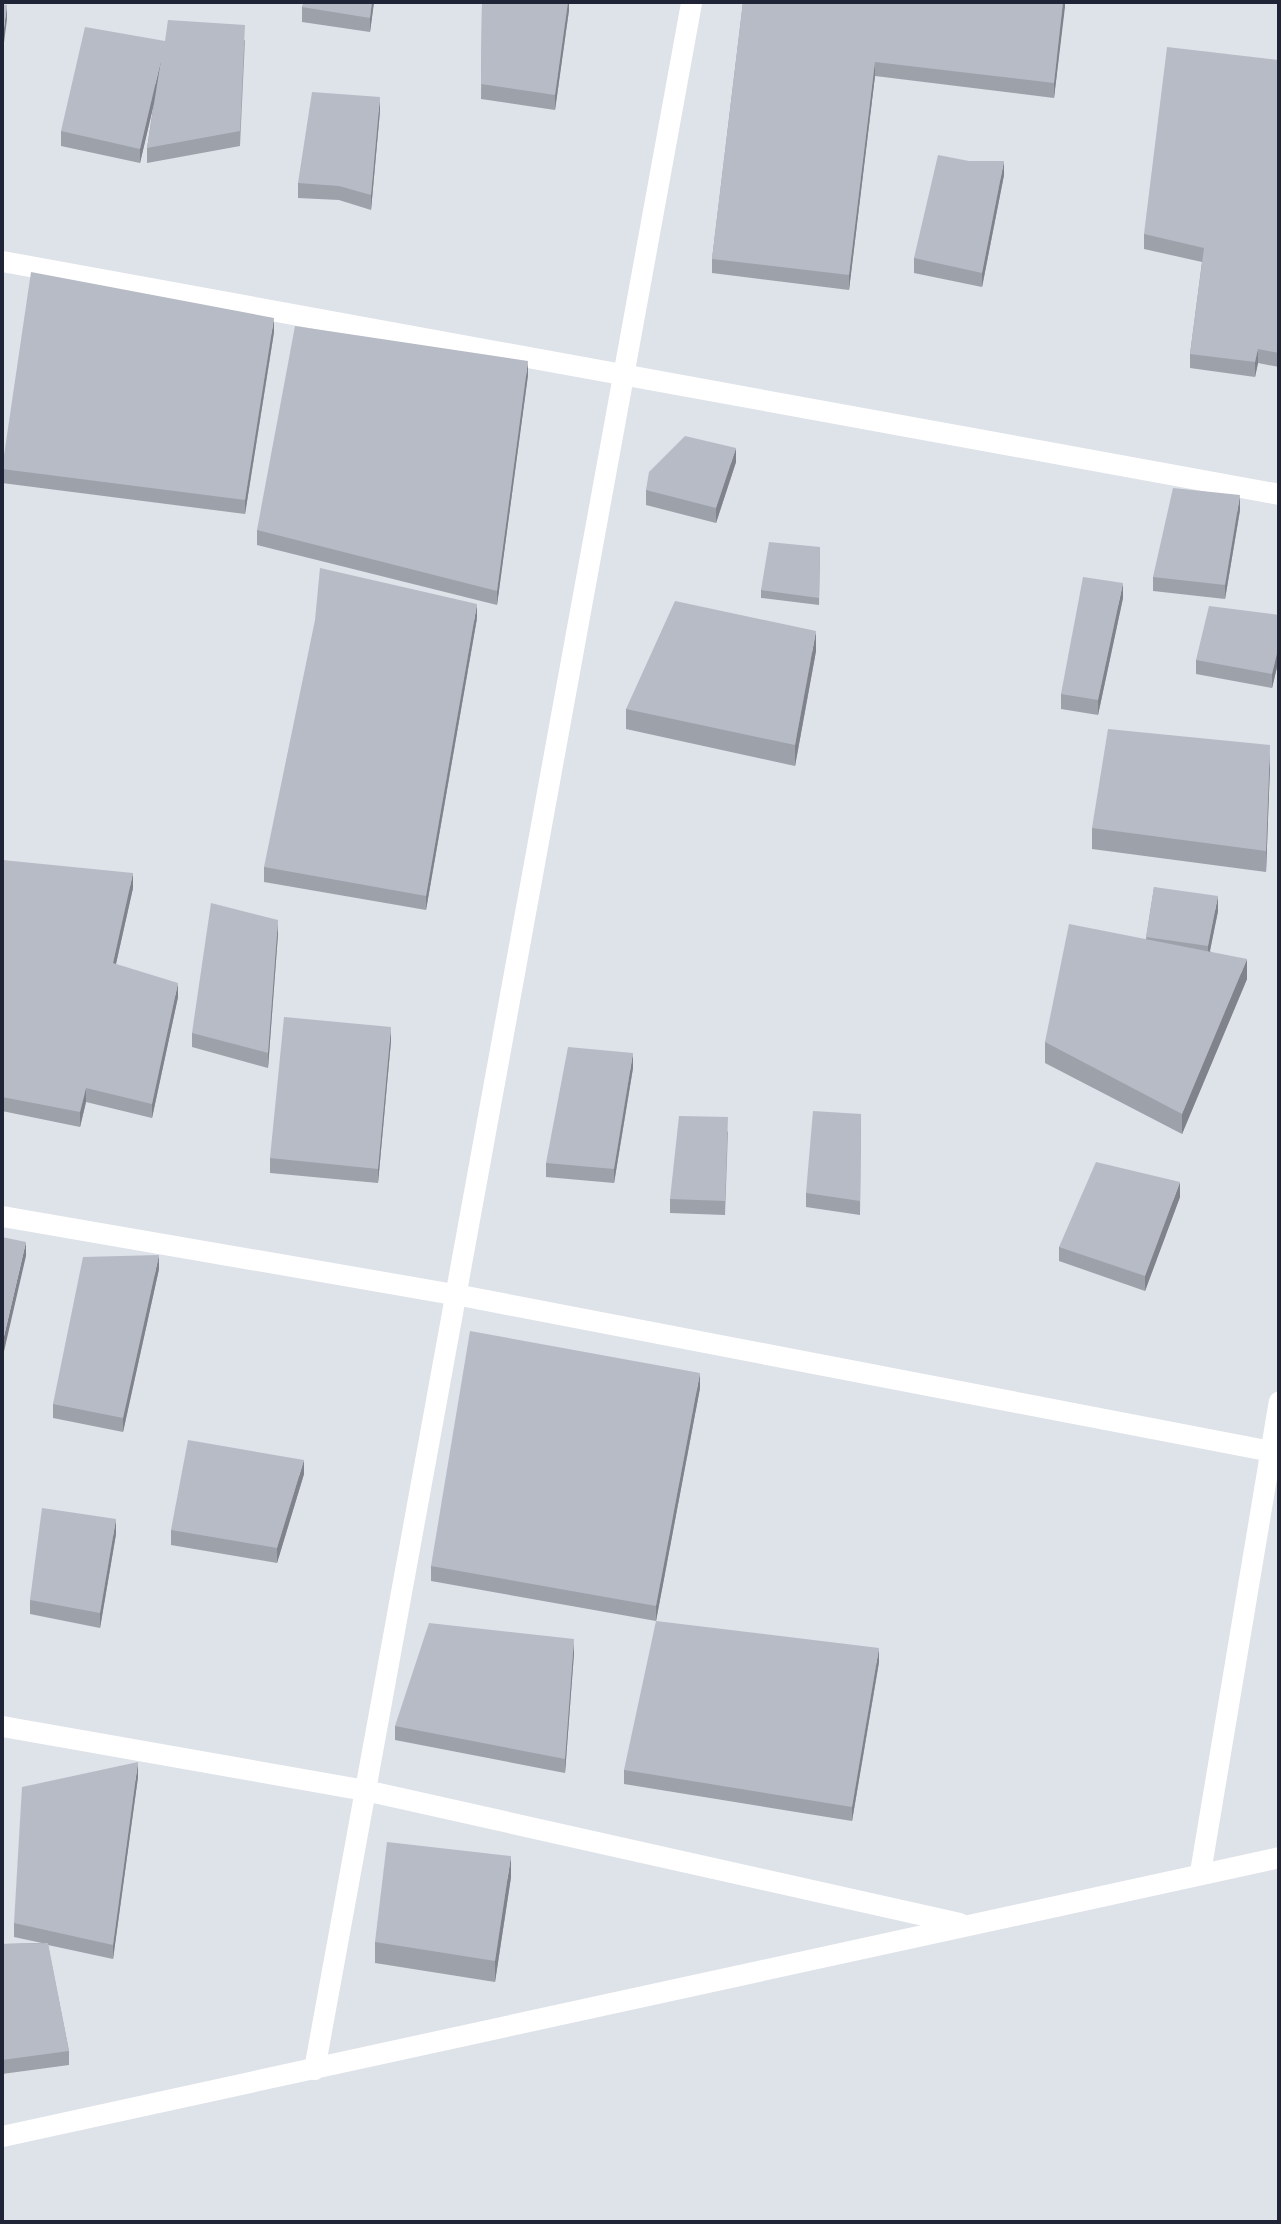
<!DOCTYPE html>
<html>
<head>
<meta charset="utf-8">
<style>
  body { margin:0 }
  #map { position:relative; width:1281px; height:2224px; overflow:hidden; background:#dee2e9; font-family:"DM Sans",sans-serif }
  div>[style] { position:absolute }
  .minor>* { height:21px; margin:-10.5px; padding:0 10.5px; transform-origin:10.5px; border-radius:10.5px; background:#fff }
  .wall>* { inset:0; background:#9da1aa }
  .shaded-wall>* { inset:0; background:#80838b }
  .building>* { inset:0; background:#b7bbc6 }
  span { translate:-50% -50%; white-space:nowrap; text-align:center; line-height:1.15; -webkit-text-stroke:5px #eef1f6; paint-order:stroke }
  .frame { position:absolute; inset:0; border:4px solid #202437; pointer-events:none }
</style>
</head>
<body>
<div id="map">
  <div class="minor">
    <div style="left:2px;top:261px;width:1298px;rotate:10.34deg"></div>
    <div style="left:2px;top:1216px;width:460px;rotate:9.8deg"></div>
    <div style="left:455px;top:1294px;width:831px;rotate:10.89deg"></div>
    <div style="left:2px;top:1726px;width:369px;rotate:10deg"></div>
    <div style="left:365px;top:1790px;width:609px;rotate:12.62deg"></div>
    <div style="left:1200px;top:1872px;width:477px;rotate:-80.5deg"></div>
    <div style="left:314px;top:2069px;width:2101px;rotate:-79.66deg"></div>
    <div style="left:2px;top:2136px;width:1307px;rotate:-12.32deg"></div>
  </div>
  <div class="wall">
    <div style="clip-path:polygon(304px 2px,374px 2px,370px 32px,302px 22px,302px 7px)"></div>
    <div style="clip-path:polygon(482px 2px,569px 2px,569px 10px,555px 110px,481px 99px)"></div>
    <div style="clip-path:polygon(743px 2px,1065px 2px,1054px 98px,875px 76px,849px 290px,712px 273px,712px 259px)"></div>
    <div style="clip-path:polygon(245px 40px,240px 146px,147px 163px,147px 148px,154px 102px,140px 163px,61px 146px,61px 131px)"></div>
    <div style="clip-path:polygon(1279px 60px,1279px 367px,1258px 363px,1255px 377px,1190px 368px,1190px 354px,1202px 262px,1144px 249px,1144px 234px)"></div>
    <div style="clip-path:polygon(380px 111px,371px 210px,339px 200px,298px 198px,298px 183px)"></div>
    <div style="clip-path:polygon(1004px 175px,982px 287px,914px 273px,914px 258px)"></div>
    <div style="clip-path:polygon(274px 332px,245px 514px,2px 483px,2px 469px)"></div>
    <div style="clip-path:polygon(528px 375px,497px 605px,257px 545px,257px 530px)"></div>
    <div style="clip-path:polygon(736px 462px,716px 523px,646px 505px,646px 490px)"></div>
    <div style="clip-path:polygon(1240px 510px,1225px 599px,1153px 591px,1153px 577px)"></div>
    <div style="clip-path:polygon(820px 547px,819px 605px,761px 598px,761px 590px)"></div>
    <div style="clip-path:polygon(1123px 598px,1098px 715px,1061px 709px,1061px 694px)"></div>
    <div style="clip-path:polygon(1279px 615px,1279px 659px,1272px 688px,1196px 674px,1196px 660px)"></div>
    <div style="clip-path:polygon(477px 618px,426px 910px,264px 882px,264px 867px)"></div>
    <div style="clip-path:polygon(816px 651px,795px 766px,626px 729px,626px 709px)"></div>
    <div style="clip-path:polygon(1270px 766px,1266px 872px,1092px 849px,1092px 828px)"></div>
    <div style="clip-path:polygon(2px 860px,133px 888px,116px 964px,178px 997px,152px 1118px,86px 1102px,80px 1127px,2px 1111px)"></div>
    <div style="clip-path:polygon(1154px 887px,1218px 911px,1210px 951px,1247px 979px,1182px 1134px,1045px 1063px,1045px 1042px,1146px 939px)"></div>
    <div style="clip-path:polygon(278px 934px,268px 1068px,192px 1047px,192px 1033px)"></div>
    <div style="clip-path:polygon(391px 1041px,378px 1183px,270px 1173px,270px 1158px)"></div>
    <div style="clip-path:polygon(633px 1068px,614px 1183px,546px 1177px,546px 1163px)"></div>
    <div style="clip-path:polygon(861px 1114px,860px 1215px,806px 1207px,806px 1193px)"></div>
    <div style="clip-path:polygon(728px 1131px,725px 1215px,670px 1213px,670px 1199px)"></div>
    <div style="clip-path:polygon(1180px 1197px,1145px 1291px,1059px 1261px,1059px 1247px)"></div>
    <div style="clip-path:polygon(159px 1269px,123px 1432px,53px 1418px,53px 1404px)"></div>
    <div style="clip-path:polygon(700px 1388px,656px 1621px,431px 1581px,431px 1566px)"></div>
    <div style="clip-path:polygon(304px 1474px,277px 1563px,171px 1545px,171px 1530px)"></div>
    <div style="clip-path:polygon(116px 1534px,100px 1628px,30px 1614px,30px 1600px)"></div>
    <div style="clip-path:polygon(574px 1653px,565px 1773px,395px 1740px,395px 1726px)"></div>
    <div style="clip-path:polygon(879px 1662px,852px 1821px,624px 1784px,624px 1770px)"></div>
    <div style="clip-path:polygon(138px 1777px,113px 1959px,48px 1945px,69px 2051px,69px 2065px,2px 2074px,2px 1944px,42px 1943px,14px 1937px,14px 1923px)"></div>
    <div style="clip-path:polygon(511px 1877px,495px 1982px,375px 1963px,375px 1942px)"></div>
  </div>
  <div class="shaded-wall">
    <div style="clip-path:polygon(372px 2px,374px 2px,370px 32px,370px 18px)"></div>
    <div style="clip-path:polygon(568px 2px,569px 2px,569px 10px,555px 110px,555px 95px)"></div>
    <div style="clip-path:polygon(1063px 2px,1065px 2px,1065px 7px,1054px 98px,1054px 83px)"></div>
    <div style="clip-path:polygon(7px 5px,7px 19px,2px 58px,2px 44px)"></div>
    <div style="clip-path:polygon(161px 60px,161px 74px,140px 163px,140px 149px)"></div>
    <div style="clip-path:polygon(875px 62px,875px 76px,849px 290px,849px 275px)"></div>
    <div style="clip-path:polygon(380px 97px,380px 111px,371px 210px,371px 195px)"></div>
    <div style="clip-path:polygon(1004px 161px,1004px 175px,982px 287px,982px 273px)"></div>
    <div style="clip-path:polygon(274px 318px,274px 332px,245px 514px,245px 500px)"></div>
    <div style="clip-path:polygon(1258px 349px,1258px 363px,1255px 377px,1255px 362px)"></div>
    <div style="clip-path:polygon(528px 361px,528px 375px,497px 605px,497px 591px)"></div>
    <div style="clip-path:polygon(736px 448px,736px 462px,716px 523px,716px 508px)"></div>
    <div style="clip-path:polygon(1240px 495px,1240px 510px,1225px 599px,1225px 585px)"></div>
    <div style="clip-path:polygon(1123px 583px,1123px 598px,1098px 715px,1098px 700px)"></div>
    <div style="clip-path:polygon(477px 604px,477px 618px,426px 910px,426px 896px)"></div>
    <div style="clip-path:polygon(816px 631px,816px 651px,795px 766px,795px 745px)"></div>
    <div style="clip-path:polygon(1279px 645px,1279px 659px,1272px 688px,1272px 674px)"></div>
    <div style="clip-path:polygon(1270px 745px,1270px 766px,1266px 872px,1266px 851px)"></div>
    <div style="clip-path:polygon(133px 873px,133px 888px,113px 977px,113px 963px)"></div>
    <div style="clip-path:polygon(1218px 896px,1218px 911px,1208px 960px,1208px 946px)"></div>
    <div style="clip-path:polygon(278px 920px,278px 934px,268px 1068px,268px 1053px)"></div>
    <div style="clip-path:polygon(1247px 959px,1247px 979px,1182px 1134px,1182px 1114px)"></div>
    <div style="clip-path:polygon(178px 983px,178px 997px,152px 1118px,152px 1104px)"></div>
    <div style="clip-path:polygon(391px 1027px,391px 1041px,378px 1183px,378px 1169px)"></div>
    <div style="clip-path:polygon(633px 1053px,633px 1068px,614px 1183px,614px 1169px)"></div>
    <div style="clip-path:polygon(86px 1088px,86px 1102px,80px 1127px,80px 1112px)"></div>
    <div style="clip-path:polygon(1180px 1182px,1180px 1197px,1145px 1291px,1145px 1276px)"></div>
    <div style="clip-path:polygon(26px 1242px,26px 1256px,2px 1360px,2px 1345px)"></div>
    <div style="clip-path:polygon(159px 1255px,159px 1269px,123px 1432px,123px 1418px)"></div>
    <div style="clip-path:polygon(700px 1373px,700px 1388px,656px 1621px,656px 1606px)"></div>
    <div style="clip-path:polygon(304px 1460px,304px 1474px,277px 1563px,277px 1548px)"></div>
    <div style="clip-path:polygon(116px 1519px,116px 1534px,100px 1628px,100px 1613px)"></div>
    <div style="clip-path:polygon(574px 1639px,574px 1653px,565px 1773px,565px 1759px)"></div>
    <div style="clip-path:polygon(879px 1648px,879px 1662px,852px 1821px,852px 1807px)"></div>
    <div style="clip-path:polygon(138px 1762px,138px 1777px,113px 1959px,113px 1945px)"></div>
    <div style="clip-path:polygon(511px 1856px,511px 1877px,495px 1982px,495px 1961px)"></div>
  </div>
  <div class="building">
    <div style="clip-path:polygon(304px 2px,372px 2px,370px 18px,302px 7px)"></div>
    <div style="clip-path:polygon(482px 2px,568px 2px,555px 95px,481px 84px)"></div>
    <div style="clip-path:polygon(743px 2px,1063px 2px,1054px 83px,875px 62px,849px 275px,712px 259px)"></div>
    <div style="clip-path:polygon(2px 4px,7px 5px,2px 44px)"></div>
    <div style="clip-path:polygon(168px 20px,245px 25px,240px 131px,147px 148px,161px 60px,140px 149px,61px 131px,85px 27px,165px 41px)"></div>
    <div style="clip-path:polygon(1167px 47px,1279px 60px,1279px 353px,1258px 349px,1255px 362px,1190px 354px,1204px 248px,1144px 234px)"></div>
    <div style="clip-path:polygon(312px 92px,380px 97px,371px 195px,339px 186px,298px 183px)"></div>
    <div style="clip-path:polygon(938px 155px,969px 161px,1004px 161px,982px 273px,914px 258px)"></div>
    <div style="clip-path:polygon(31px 272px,274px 318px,245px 500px,2px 469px)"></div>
    <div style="clip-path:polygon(295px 326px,528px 361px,497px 591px,257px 530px)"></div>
    <div style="clip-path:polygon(685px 436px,736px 448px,716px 508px,646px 490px,649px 472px)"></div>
    <div style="clip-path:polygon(1173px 488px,1240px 495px,1225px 585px,1153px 577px)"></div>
    <div style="clip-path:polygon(769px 542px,820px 547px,819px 598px,761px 590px)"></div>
    <div style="clip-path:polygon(320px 568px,477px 604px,426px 896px,264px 867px,315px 620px)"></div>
    <div style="clip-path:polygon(1083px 577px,1123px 583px,1098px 700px,1061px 694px)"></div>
    <div style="clip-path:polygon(675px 601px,816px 631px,795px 745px,626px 709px)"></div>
    <div style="clip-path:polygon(1209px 606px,1279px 615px,1279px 645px,1272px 674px,1196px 660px)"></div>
    <div style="clip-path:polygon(1108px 729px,1270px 745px,1266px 851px,1092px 828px)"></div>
    <div style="clip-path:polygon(2px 860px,133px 873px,113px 963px,178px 983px,152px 1104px,86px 1088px,80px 1112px,2px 1097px)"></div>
    <div style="clip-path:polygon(1154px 887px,1218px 896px,1208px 946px,1146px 937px)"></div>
    <div style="clip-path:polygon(211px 903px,278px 920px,268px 1053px,192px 1033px)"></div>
    <div style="clip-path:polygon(1069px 924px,1247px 959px,1182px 1114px,1045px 1042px)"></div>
    <div style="clip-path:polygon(284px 1017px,391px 1027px,378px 1169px,270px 1158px)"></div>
    <div style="clip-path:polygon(568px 1047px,633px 1053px,614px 1169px,546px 1163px)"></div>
    <div style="clip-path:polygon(813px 1111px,861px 1114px,860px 1201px,806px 1193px)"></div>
    <div style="clip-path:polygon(679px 1116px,728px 1117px,725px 1201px,670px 1199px)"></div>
    <div style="clip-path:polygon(1096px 1162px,1180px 1182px,1145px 1276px,1059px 1247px)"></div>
    <div style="clip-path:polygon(2px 1237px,26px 1242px,2px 1345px)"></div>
    <div style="clip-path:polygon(159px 1255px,123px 1418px,53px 1404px,83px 1257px)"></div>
    <div style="clip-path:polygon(470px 1331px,700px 1373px,656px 1606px,431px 1566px)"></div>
    <div style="clip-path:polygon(188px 1440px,304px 1460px,277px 1548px,171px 1530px)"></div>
    <div style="clip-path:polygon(42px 1508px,116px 1519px,100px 1613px,30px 1600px)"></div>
    <div style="clip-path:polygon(656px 1621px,879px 1648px,852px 1807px,624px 1770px)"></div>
    <div style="clip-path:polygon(429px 1623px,574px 1639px,565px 1759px,395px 1726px)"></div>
    <div style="clip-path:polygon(138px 1762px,113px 1945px,14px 1923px,22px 1787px)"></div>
    <div style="clip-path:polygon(387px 1842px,511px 1856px,495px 1961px,375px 1942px)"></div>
    <div style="clip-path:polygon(48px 1943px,69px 2051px,2px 2060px,2px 1944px)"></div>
  </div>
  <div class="frame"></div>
</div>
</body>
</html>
